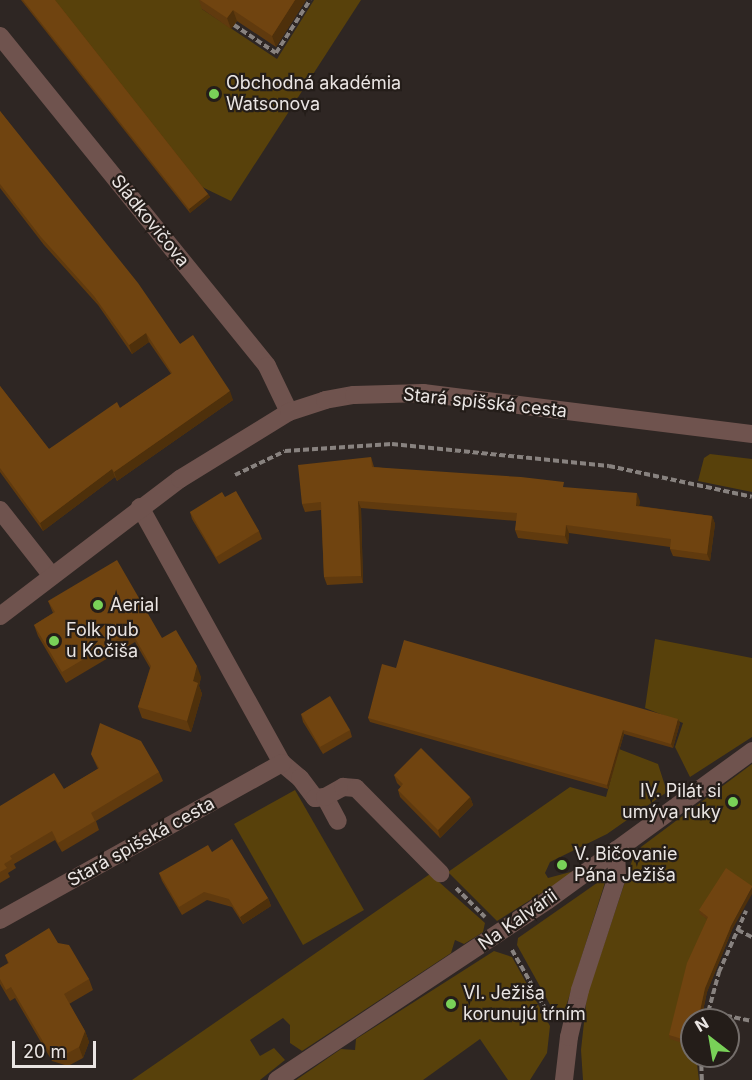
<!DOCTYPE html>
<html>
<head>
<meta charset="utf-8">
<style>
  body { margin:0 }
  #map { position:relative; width:752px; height:1080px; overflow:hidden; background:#2e2623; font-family:Inter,sans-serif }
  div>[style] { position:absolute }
  .green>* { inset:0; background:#58410b }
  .path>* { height:4px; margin-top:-2px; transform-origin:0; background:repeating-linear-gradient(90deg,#88827f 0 6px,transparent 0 9px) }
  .minor>* { height:18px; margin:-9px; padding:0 9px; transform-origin:9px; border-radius:9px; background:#6f534e }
  .wall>* { inset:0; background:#603a0e }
  .shaded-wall>* { inset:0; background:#4e300b }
  .building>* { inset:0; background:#704410 }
  .dots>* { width:16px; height:16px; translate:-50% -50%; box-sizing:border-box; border:3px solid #241d19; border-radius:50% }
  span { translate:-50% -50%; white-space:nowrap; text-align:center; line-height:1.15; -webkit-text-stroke:4.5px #241d19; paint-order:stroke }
  .poi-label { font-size:18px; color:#eae5e3 }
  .left { translate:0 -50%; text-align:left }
  .right { translate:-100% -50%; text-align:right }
  .street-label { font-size:18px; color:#eae5e3 }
  .north { position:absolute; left:680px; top:1008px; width:60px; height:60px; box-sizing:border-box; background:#241d19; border:2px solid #736d6a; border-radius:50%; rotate:329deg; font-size:16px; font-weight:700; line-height:24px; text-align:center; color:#eae5e3 }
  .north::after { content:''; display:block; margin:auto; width:21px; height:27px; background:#79d158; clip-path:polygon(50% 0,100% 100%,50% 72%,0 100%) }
  .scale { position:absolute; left:12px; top:1041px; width:84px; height:27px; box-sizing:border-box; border:3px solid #eae5e3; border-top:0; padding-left:8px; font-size:18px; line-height:21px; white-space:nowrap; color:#eae5e3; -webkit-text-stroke:4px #241d19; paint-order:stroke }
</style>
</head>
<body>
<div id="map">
  <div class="green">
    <div style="clip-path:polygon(53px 0,205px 0,202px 9px,277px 59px,314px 0,361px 0,231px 201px,202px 187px)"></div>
    <div style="clip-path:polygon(710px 454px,752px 459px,752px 492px,698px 481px,704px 458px)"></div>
    <div style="clip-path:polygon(655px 639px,752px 658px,752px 737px,690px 777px,675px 747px,683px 723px,645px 708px)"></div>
    <div style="clip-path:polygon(619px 749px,658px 764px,667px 792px,607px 834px,550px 862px,545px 873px,548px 878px,578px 870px,497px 921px,448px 872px,570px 787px,606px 797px)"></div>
    <div style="clip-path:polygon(752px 764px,752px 889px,700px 913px,709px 920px,688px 972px,692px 1056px,696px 1056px,699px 1080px,583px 1080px,581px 1050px,587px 995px,632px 861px,641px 847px)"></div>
    <div style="clip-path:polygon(295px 790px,364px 910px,303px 945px,234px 824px)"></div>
    <div style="clip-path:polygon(430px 874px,485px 923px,483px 932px,464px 944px,455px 940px,451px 953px,302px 1051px,290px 1043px,290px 1025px,283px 1018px,250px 1040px,260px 1056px,274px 1048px,285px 1060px,260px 1080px,132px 1080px)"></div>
    <div style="clip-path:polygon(607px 876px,563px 1016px,558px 1019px,517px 945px,518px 938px)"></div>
    <div style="clip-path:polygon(494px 951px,512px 957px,550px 1026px,547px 1053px,530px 1080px,508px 1080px,480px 1039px,423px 1080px,296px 1080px,341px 1049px,355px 1050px,356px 1039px)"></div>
  </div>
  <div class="path">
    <div style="left:234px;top:25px;width:50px;rotate:33.7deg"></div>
    <div style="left:276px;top:53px;width:63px;rotate:-57.3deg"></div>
    <div style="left:235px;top:475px;width:55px;rotate:-25.6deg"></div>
    <div style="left:285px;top:451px;width:107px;rotate:-3.7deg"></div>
    <div style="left:392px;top:444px;width:218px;rotate:5.8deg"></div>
    <div style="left:609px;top:466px;width:146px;rotate:12.2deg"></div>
    <div style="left:456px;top:888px;width:41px;rotate:45deg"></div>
    <div style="left:738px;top:930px;width:16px;rotate:27deg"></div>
    <div style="left:512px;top:950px;width:77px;rotate:60.4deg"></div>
    <div style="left:708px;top:1012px;width:45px;rotate:11.6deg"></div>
    <div style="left:706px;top:1020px;width:50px;rotate:-74.8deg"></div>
    <div style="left:719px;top:972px;width:67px;rotate:-66.1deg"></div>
    <div style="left:701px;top:1056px;width:24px;rotate:88deg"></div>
  </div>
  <div class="minor">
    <div style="left:0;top:36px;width:424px;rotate:51deg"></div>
    <div style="left:267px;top:366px;width:51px;rotate:64.4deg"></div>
    <div style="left:140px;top:507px;width:293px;rotate:61deg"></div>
    <div style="left:282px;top:763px;width:23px;rotate:40deg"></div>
    <div style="left:300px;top:778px;width:25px;rotate:53deg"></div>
    <div style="left:315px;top:798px;width:10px;rotate:-6deg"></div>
    <div style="left:325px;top:797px;width:27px;rotate:62deg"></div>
    <div style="left:0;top:510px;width:84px;rotate:51.8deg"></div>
    <div style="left:0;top:616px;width:226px;rotate:-37.3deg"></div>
    <div style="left:180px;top:479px;width:128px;rotate:-31.6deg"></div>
    <div style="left:289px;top:412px;width:38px;rotate:-18deg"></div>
    <div style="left:325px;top:400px;width:29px;rotate:-10deg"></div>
    <div style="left:354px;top:395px;width:69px;rotate:-1.7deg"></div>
    <div style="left:423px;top:393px;width:332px;rotate:7.1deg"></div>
    <div style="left:325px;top:797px;width:21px;rotate:-29deg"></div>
    <div style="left:343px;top:787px;width:13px;rotate:4deg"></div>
    <div style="left:356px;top:788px;width:120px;rotate:45.3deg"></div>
    <div style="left:0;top:920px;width:323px;rotate:-29.1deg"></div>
    <div style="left:277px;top:1080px;width:325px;rotate:-33.6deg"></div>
    <div style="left:548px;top:900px;width:253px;rotate:-36.1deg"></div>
    <div style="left:564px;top:1080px;width:43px;rotate:-83.4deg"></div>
    <div style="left:569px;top:1037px;width:48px;rotate:-76.8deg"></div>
    <div style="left:580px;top:990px;width:119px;rotate:-71.9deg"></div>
    <div style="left:617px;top:877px;width:27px;rotate:-92deg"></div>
  </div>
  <div class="wall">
    <div style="clip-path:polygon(21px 0,55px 0,208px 194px,210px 197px,190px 213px)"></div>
    <div style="clip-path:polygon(199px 0,306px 0,276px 47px,237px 21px,231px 29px,202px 9px)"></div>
    <div style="clip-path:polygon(0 111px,180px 344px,233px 400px,117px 481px,115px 477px,43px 531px,0 472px,0 386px,49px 449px,120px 408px,171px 374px,149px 342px,132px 354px,98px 305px,44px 245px,0 188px)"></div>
    <div style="clip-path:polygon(371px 457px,374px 467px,566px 488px,640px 501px,639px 506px,712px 516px,715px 524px,710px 561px,673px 556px,670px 549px,670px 547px,569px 533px,568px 544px,518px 538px,515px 530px,517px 521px,361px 508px,363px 583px,327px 585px,324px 577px,321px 510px,305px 512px,302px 504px)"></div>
    <div style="clip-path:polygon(225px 497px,259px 531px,262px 539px,219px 564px,192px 519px,190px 512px)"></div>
    <div style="clip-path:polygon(48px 601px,162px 638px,201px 677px,199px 686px,202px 694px,191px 732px,142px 718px,138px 707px,150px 668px,135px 642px,66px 683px,38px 636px,34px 625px,53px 613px)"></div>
    <div style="clip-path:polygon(396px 668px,680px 723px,673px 748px,624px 734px,608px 789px,370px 722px,368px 718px)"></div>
    <div style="clip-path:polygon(301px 714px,350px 730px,352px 737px,323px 754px,303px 722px)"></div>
    <div style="clip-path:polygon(91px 754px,159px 772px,163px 781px,96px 821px,99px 830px,62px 852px,55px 840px,14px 864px,16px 868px,8px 873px,10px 877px,0 883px,0 806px,64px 789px,98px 769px)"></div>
    <div style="clip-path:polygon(394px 775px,470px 797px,473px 805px,440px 838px,400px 797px,398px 790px,401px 787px,397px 783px)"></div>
    <div style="clip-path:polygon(212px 852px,268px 898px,271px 906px,243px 924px,232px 907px,207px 900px,182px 915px,162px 881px,159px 873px)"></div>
    <div style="clip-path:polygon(699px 910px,732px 930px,707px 992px,701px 1020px,692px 1020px,692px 1046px,670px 1039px,669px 1035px,707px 919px,700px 914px)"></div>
    <div style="clip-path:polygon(58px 943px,89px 979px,93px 990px,69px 1004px,85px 1031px,89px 1042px,83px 1058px,68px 1066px,52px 1061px,15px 998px,10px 1001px,0 984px,0 968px,8px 963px,5px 955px)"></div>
  </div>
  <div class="shaded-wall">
    <div style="clip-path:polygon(295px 0,306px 0,276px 47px,272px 36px)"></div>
    <div style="clip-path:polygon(233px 10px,237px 21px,231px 29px,227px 18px)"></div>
    <div style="clip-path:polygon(208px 194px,210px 197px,190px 213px,189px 209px)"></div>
    <div style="clip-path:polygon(146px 333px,149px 342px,132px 354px,129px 345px)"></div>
    <div style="clip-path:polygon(230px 391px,233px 400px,117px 481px,114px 472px)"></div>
    <div style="clip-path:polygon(112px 469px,115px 477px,43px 531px,40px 523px)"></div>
    <div style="clip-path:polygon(637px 493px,640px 501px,638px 513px,636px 506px)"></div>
    <div style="clip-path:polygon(358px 501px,361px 508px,363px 583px,361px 576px)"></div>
    <div style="clip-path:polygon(712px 516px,715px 524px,710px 561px,707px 554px)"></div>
    <div style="clip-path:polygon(566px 525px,569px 533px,568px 544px,565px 536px)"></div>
    <div style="clip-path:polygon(197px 666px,201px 677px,199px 686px,202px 694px,191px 732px,187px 721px,193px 681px)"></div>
    <div style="clip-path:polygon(678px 719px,680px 723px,673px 748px,671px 744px)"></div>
    <div style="clip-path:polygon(623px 730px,624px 734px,608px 789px,607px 785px)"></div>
    <div style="clip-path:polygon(470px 797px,473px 805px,440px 838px,438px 830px)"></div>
    <div style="clip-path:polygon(752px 887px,752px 894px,732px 930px,707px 992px,701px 1020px,698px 1020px,705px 988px,731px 926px)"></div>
    <div style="clip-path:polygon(268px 898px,271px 906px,243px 924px,240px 917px)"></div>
    <div style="clip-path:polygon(85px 1031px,89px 1042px,83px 1058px,79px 1047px)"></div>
  </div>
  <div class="building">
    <div style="clip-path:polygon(23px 0,55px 0,208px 194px,189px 209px)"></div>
    <div style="clip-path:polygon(200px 0,295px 0,272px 36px,233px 10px,227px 18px)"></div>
    <div style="clip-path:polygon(0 111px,138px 283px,180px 344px,193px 335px,230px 391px,114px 472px,112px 469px,40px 523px,0 468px,0 386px,49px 449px,117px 402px,120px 408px,172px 373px,146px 333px,129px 345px,94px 296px,41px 237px,0 184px)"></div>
    <div style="clip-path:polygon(371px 457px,372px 467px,521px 477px,564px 482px,563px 487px,637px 493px,636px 506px,712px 516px,707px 554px,670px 549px,671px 539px,566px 525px,565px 536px,515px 530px,517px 513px,358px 501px,361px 576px,324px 577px,321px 502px,302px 504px,298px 465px)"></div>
    <div style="clip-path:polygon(236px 491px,259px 531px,216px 557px,190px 512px,222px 492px,225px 497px)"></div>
    <div style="clip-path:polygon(117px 560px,162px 638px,176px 630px,197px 666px,193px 681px,198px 683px,187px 721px,138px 707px,151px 666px,131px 631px,62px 672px,34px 625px,55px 612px,48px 601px)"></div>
    <div style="clip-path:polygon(404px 640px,678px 719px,671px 744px,623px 730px,607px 785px,368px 718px,382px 664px,396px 668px)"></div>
    <div style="clip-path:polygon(330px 696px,350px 730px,320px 747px,301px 714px)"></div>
    <div style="clip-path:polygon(100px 723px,141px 741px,159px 772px,91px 813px,95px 821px,58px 843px,52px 831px,10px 856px,12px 859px,4px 864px,7px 868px,0 872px,0 806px,54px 773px,64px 789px,99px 768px,91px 754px)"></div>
    <div style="clip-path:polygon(421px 748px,470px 797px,438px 830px,398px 790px,403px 784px,394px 775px)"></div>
    <div style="clip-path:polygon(232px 839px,268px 898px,240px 917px,229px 899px,204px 892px,179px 907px,159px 873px,208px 845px,212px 852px)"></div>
    <div style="clip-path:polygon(726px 868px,752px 886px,752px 887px,731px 926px,705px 988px,698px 1020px,692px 1020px,692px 1042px,669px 1035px,687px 963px,708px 917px,699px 910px)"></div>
    <div style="clip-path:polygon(49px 928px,58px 943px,69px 945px,89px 979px,64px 994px,85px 1031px,79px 1047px,64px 1055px,48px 1050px,11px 987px,6px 990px,0 979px,0 968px,9px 963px,5px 955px)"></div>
  </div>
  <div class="dots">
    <div style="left:214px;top:94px;background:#79d158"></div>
    <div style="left:98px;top:605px;background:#79d158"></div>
    <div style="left:54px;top:641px;background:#79d158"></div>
    <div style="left:733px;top:802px;background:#79d158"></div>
    <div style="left:562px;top:865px;background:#79d158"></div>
    <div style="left:451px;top:1004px;background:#79d158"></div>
  </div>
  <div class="poi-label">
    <span class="left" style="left:226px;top:94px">Obchodná akadémia<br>Watsonova</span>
    <span class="left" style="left:110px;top:605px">Aerial</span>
    <span class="left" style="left:66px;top:641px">Folk pub<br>u Kočiša</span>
    <span class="right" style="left:721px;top:802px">IV. Pilát si<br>umýva ruky</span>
    <span class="left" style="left:574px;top:865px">V. Bičovanie<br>Pána Ježiša</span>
    <span class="left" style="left:463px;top:1004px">VI. Ježiša<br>korunujú tŕním</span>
  </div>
  <div class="street-label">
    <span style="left:150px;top:221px;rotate:51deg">Sládkovičova</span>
    <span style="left:485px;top:403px;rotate:6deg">Stará spišská cesta</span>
    <span style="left:141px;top:842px;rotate:-29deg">Stará spišská cesta</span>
    <span style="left:518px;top:920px;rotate:-35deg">Na Kalvárii</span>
  </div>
  <div class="north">N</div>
  <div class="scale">20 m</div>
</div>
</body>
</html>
